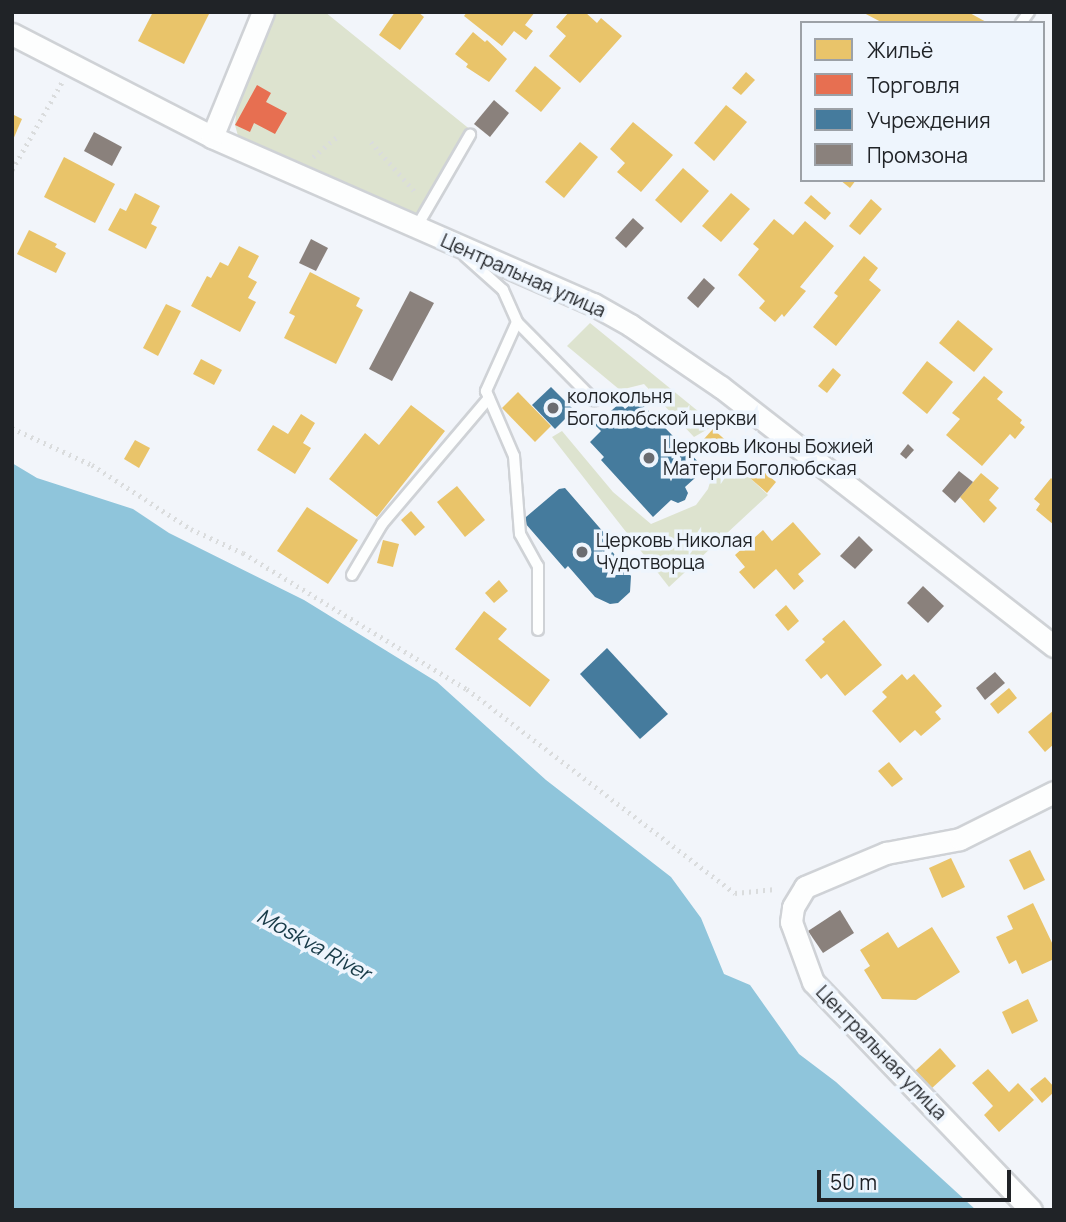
<!DOCTYPE html>
<html>
<head>
<meta charset="utf-8">
<style>
  body { margin:0 }
  #map { position:relative; width:1066px; height:1222px; overflow:hidden; background:#f2f5fa; font-family:Manrope,sans-serif }
  div>[style] { position:absolute }
  .green>* { inset:0; background:#dde3cf }
  .water>* { inset:0; background:#8fc5db }
  .homes>* { inset:0; background:#e9c46a }
  .shops>* { inset:0; background:#e76f51 }
  .public>* { inset:0; background:#457b9d }
  .industry>* { inset:0; background:#8a817c }
  .path>* { height:4.5px; margin-top:-2.25px; transform-origin:0; background:repeating-linear-gradient(90deg,#dadcdd 0 2px,transparent 0 7px) }
  .roads { filter:drop-shadow(2px 0 #cfd2d6) drop-shadow(-2px 0 #cfd2d6) drop-shadow(0 2px #cfd2d6) drop-shadow(0 -2px #cfd2d6) }
  .lane>* { height:10px; margin:-5px; padding:0 5px; transform-origin:5px; border-radius:5px; background:#fdfefe }
  .street>* { height:21px; margin:-10.5px; padding:0 10.5px; transform-origin:10.5px; border-radius:10.5px; background:#fdfefe }
  .dots>* { width:19px; height:19px; translate:-50% -50%; box-sizing:border-box; border:4px solid #eef5fd; border-radius:50% }
  span { translate:-50% -50%; white-space:nowrap; text-align:center; line-height:1.15; -webkit-text-stroke:7px #eef5fd; paint-order:stroke }
  .street-label { font-size:19px; color:#202327 }
  .poi-label { font-size:19px; color:#202327 }
  .left { translate:0 -50%; text-align:left }
  .water-label { font-size:21px; color:#183b48; font-style:italic }
  .frame { position:absolute; inset:0; border:14px solid #202327; pointer-events:none }
  .legend { position:absolute; left:800px; top:21px; width:245px; height:161px; box-sizing:border-box; background:#eef5fd; border:2px solid #9ca1a7; margin:0; padding:9px 12px; list-style:none; font-size:21px; color:#202327 }
  .legend li { display:flex; align-items:center; gap:14px; height:35px }
  .legend b { width:35px; border:2px solid #9ca1a7 }
  .scale { position:absolute; left:817px; top:1170px; width:194px; height:32px; box-sizing:border-box; border:4px solid #202327; border-top:0; padding-left:9px; font-size:21px; line-height:24px; white-space:nowrap; color:#202327; -webkit-text-stroke:5px #eef5fd; paint-order:stroke }
</style>
</head>
<body>
<div id="map">
  <div class="green">
    <div style="clip-path:polygon(272px 12px,325px 12px,472px 131px,421px 219px,238px 136px,235px 125px,237px 102px,260px 53px)"></div>
    <div style="clip-path:polygon(590px 323px,715px 425px,694px 437px,644px 384px,620px 390px,567px 346px)"></div>
    <div style="clip-path:polygon(562px 431px,613px 492px,651px 524px,696px 505px,708px 489px,715px 466px,750px 478px,768px 495px,669px 587px,552px 437px)"></div>
  </div>
  <div class="water">
    <div style="clip-path:polygon(12px 463px,37px 478px,133px 509px,169px 533px,304px 600px,437px 682px,546px 780px,671px 877px,701px 918px,724px 974px,750px 985px,799px 1054px,836px 1082px,976px 1210px,12px 1210px)"></div>
  </div>
  <div class="homes">
    <div style="clip-path:polygon(153px 12px,210px 12px,184px 64px,138px 41px)"></div>
    <div style="clip-path:polygon(395px 12px,418px 12px,424px 17px,400px 50px,379px 35px)"></div>
    <div style="clip-path:polygon(467px 12px,535px 12px,525px 25px,533px 31px,526px 40px,514px 31px,502px 46px,464px 16px)"></div>
    <div style="clip-path:polygon(569px 12px,585px 12px,597px 23px,601px 18px,622px 36px,580px 83px,549px 56px,566px 36px,556px 27px)"></div>
    <div style="clip-path:polygon(862px 12px,968px 12px,988px 23px,883px 23px)"></div>
    <div style="clip-path:polygon(473px 32px,485px 42px,487px 40px,507px 59px,489px 82px,466px 67px,468px 64px,455px 54px)"></div>
    <div style="clip-path:polygon(535px 66px,561px 88px,541px 112px,515px 91px)"></div>
    <div style="clip-path:polygon(746px 72px,755px 80px,741px 95px,732px 88px)"></div>
    <div style="clip-path:polygon(726px 105px,747px 122px,714px 161px,694px 143px)"></div>
    <div style="clip-path:polygon(12px 114px,22px 119px,12px 142px)"></div>
    <div style="clip-path:polygon(633px 122px,673px 155px,641px 192px,617px 172px,625px 163px,610px 149px)"></div>
    <div style="clip-path:polygon(580px 142px,598px 157px,564px 198px,545px 182px)"></div>
    <div style="clip-path:polygon(64px 157px,115px 184px,95px 223px,44px 197px)"></div>
    <div style="clip-path:polygon(683px 168px,709px 191px,681px 223px,655px 200px)"></div>
    <div style="clip-path:polygon(840px 180px,856px 180px,850px 188px)"></div>
    <div style="clip-path:polygon(135px 193px,160px 206px,151px 224px,157px 227px,146px 249px,108px 230px,120px 208px,126px 211px)"></div>
    <div style="clip-path:polygon(731px 193px,750px 209px,721px 242px,702px 226px)"></div>
    <div style="clip-path:polygon(811px 195px,831px 213px,825px 220px,804px 203px)"></div>
    <div style="clip-path:polygon(871px 199px,882px 209px,860px 235px,849px 226px)"></div>
    <div style="clip-path:polygon(774px 219px,793px 235px,805px 221px,834px 246px,800px 287px,806px 291px,784px 317px,782px 314px,775px 322px,759px 308px,765px 301px,738px 275px,759px 249px,753px 244px)"></div>
    <div style="clip-path:polygon(29px 230px,57px 244px,55px 247px,66px 253px,56px 273px,17px 254px)"></div>
    <div style="clip-path:polygon(239px 246px,259px 256px,248px 277px,257px 282px,248px 298px,256px 302px,240px 332px,191px 306px,207px 276px,211px 278px,220px 262px,228px 266px)"></div>
    <div style="clip-path:polygon(864px 256px,878px 268px,869px 280px,881px 290px,836px 346px,813px 327px,838px 296px,834px 293px)"></div>
    <div style="clip-path:polygon(310px 272px,360px 298px,356px 306px,363px 310px,336px 364px,284px 338px,295px 316px,289px 313px)"></div>
    <div style="clip-path:polygon(166px 304px,181px 311px,158px 356px,143px 348px)"></div>
    <div style="clip-path:polygon(958px 320px,993px 349px,974px 372px,939px 343px)"></div>
    <div style="clip-path:polygon(201px 359px,222px 370px,214px 385px,193px 374px)"></div>
    <div style="clip-path:polygon(927px 361px,953px 382px,927px 414px,902px 393px)"></div>
    <div style="clip-path:polygon(833px 368px,841px 375px,827px 393px,818px 386px)"></div>
    <div style="clip-path:polygon(984px 376px,1003px 392px,997px 399px,1022px 420px,1020px 423px,1025px 427px,1015px 439px,1010px 434px,982px 466px,946px 435px,960px 419px,952px 413px)"></div>
    <div style="clip-path:polygon(518px 392px,551px 426px,535px 442px,502px 408px)"></div>
    <div style="clip-path:polygon(411px 405px,445px 431px,377px 517px,329px 479px,365px 433px,379px 445px)"></div>
    <div style="clip-path:polygon(301px 414px,315px 423px,303px 443px,311px 448px,295px 474px,257px 450px,273px 425px,288px 434px)"></div>
    <div style="clip-path:polygon(713px 429px,731px 445px,722px 456px,703px 440px)"></div>
    <div style="clip-path:polygon(135px 440px,150px 448px,139px 468px,124px 459px)"></div>
    <div style="clip-path:polygon(760px 468px,776px 482px,767px 493px,750px 478px)"></div>
    <div style="clip-path:polygon(981px 473px,999px 488px,989px 500px,997px 508px,984px 523px,960px 497px)"></div>
    <div style="clip-path:polygon(1051px 478px,1054px 481px,1054px 525px,1036px 510px,1040px 504px,1034px 499px)"></div>
    <div style="clip-path:polygon(457px 486px,485px 520px,465px 537px,437px 502px)"></div>
    <div style="clip-path:polygon(307px 507px,358px 540px,328px 584px,277px 551px)"></div>
    <div style="clip-path:polygon(411px 511px,425px 527px,415px 536px,401px 520px)"></div>
    <div style="clip-path:polygon(793px 522px,821px 554px,798px 574px,804px 581px,794px 590px,776px 569px,754px 589px,739px 572px,745px 567px,735px 555px,763px 530px,772px 541px)"></div>
    <div style="clip-path:polygon(383px 540px,399px 544px,393px 567px,377px 563px)"></div>
    <div style="clip-path:polygon(499px 580px,508px 591px,494px 603px,485px 593px)"></div>
    <div style="clip-path:polygon(786px 605px,799px 621px,788px 631px,775px 615px)"></div>
    <div style="clip-path:polygon(484px 611px,507px 629px,498px 639px,550px 680px,530px 707px,455px 649px)"></div>
    <div style="clip-path:polygon(844px 620px,882px 665px,845px 696px,827px 674px,821px 679px,805px 660px,825px 642px,822px 639px)"></div>
    <div style="clip-path:polygon(902px 674px,907px 680px,914px 674px,942px 706px,935px 712px,941px 719px,921px 736px,915px 730px,900px 743px,872px 711px,887px 697px,882px 692px)"></div>
    <div style="clip-path:polygon(1009px 688px,1017px 698px,998px 714px,990px 704px)"></div>
    <div style="clip-path:polygon(1054px 710px,1054px 744px,1045px 752px,1028px 732px)"></div>
    <div style="clip-path:polygon(889px 762px,903px 779px,892px 787px,878px 771px)"></div>
    <div style="clip-path:polygon(1030px 850px,1045px 880px,1024px 890px,1009px 860px)"></div>
    <div style="clip-path:polygon(951px 858px,965px 887px,942px 898px,929px 868px)"></div>
    <div style="clip-path:polygon(1033px 903px,1054px 947px,1054px 959px,1022px 974px,1016px 960px,1009px 964px,996px 937px,1013px 929px,1007px 916px)"></div>
    <div style="clip-path:polygon(932px 927px,960px 972px,916px 1000px,882px 999px,864px 970px,870px 966px,860px 950px,888px 932px,898px 948px)"></div>
    <div style="clip-path:polygon(1028px 999px,1038px 1021px,1012px 1034px,1002px 1012px)"></div>
    <div style="clip-path:polygon(940px 1048px,956px 1066px,931px 1089px,915px 1071px)"></div>
    <div style="clip-path:polygon(988px 1069px,1009px 1092px,1018px 1083px,1034px 1100px,999px 1132px,984px 1115px,993px 1106px,972px 1083px)"></div>
    <div style="clip-path:polygon(1045px 1077px,1054px 1087px,1054px 1092px,1042px 1103px,1030px 1089px)"></div>
  </div>
  <div class="shops">
    <div style="clip-path:polygon(257px 85px,271px 93px,266px 102px,287px 113px,275px 134px,254px 123px,250px 132px,235px 125px)"></div>
  </div>
  <div class="public">
    <div style="clip-path:polygon(551px 387px,574px 410px,555px 429px,532px 405px)"></div>
    <div style="clip-path:polygon(637px 399px,705px 469px,685px 487px,688px 493px,685px 500px,678px 503px,671px 500px,653px 517px,601px 460px,604px 457px,590px 442px,601px 431px,595px 425px,620px 403px,625px 409px)"></div>
    <div style="clip-path:polygon(565px 488px,605px 534px,601px 537px,631px 576px,630px 592px,618px 603px,610px 604px,595px 597px,568px 566px,565px 569px,525px 523px,526px 517px,559px 489px)"></div>
    <div style="clip-path:polygon(607px 648px,668px 714px,640px 739px,580px 674px)"></div>
  </div>
  <div class="industry">
    <div style="clip-path:polygon(494px 100px,509px 113px,490px 137px,474px 124px)"></div>
    <div style="clip-path:polygon(94px 132px,122px 147px,112px 166px,84px 151px)"></div>
    <div style="clip-path:polygon(633px 218px,644px 228px,626px 248px,615px 238px)"></div>
    <div style="clip-path:polygon(311px 239px,328px 248px,316px 271px,299px 263px)"></div>
    <div style="clip-path:polygon(704px 278px,715px 288px,698px 308px,687px 298px)"></div>
    <div style="clip-path:polygon(410px 291px,434px 303px,392px 381px,369px 369px)"></div>
    <div style="clip-path:polygon(908px 444px,914px 450px,906px 459px,900px 454px)"></div>
    <div style="clip-path:polygon(959px 471px,973px 482px,955px 503px,942px 491px)"></div>
    <div style="clip-path:polygon(859px 536px,873px 550px,855px 569px,840px 556px)"></div>
    <div style="clip-path:polygon(923px 586px,944px 606px,928px 623px,907px 603px)"></div>
    <div style="clip-path:polygon(995px 672px,1005px 683px,985px 700px,976px 688px)"></div>
    <div style="clip-path:polygon(840px 910px,854px 933px,823px 953px,808px 931px)"></div>
  </div>
  <div class="path">
    <div style="left:371px;top:142px;width:69px;rotate:48.5deg"></div>
    <div style="left:313px;top:157px;width:31px;rotate:-40deg"></div>
    <div style="left:12px;top:170px;width:101px;rotate:-60.4deg"></div>
    <div style="left:12px;top:428px;width:88px;rotate:24.8deg"></div>
    <div style="left:92px;top:465px;width:118px;rotate:32.9deg"></div>
    <div style="left:191px;top:529px;width:57px;rotate:24.8deg"></div>
    <div style="left:243px;top:553px;width:262px;rotate:31.3deg"></div>
    <div style="left:467px;top:689px;width:337px;rotate:37.3deg"></div>
    <div style="left:735px;top:893px;width:41px;rotate:-5.6deg"></div>
  </div>
  <div class="roads">
    <div class="lane">
      <div style="left:1021px;top:23px;width:14px;rotate:-54deg"></div>
      <div style="left:416px;top:228px;width:108px;rotate:-59.9deg"></div>
      <div style="left:465px;top:256px;width:51px;rotate:41.8deg"></div>
      <div style="left:503px;top:290px;width:35px;rotate:66deg"></div>
      <div style="left:517px;top:322px;width:76px;rotate:114.2deg"></div>
      <div style="left:486px;top:391px;width:71px;rotate:66.7deg"></div>
      <div style="left:514px;top:456px;width:78px;rotate:85.6deg"></div>
      <div style="left:520px;top:534px;width:37px;rotate:61deg"></div>
      <div style="left:538px;top:566px;width:64px;rotate:90deg"></div>
      <div style="left:517px;top:322px;width:110px;rotate:45.4deg"></div>
      <div style="left:352px;top:575px;width:59px;rotate:-59.5deg"></div>
      <div style="left:382px;top:524px;width:165px;rotate:-49.7deg"></div>
    </div>
    <div class="street">
      <div style="left:12px;top:34px;width:225px;rotate:27.2deg"></div>
      <div style="left:212px;top:137px;width:416px;rotate:23.7deg"></div>
      <div style="left:593px;top:304px;width:43px;rotate:29.6deg"></div>
      <div style="left:630px;top:325px;width:110px;rotate:34.3deg"></div>
      <div style="left:721px;top:387px;width:422px;rotate:37.9deg"></div>
      <div style="left:212px;top:137px;width:135px;rotate:-67.8deg"></div>
      <div style="left:1031px;top:1210px;width:315px;rotate:-133.7deg"></div>
      <div style="left:813px;top:982px;width:64px;rotate:-110.1deg"></div>
      <div style="left:791px;top:922px;width:15px;rotate:-82deg"></div>
      <div style="left:793px;top:907px;width:23px;rotate:-59deg"></div>
      <div style="left:805px;top:887px;width:88px;rotate:-22.8deg"></div>
      <div style="left:886px;top:853px;width:75px;rotate:-10.7deg"></div>
      <div style="left:960px;top:839px;width:105px;rotate:-26.6deg"></div>
    </div>
  </div>
  <div class="dots">
    <div style="left:553px;top:408px;background:#6a6c71"></div>
    <div style="left:649px;top:458px;background:#6a6c71"></div>
    <div style="left:582px;top:552px;background:#6a6c71"></div>
  </div>
  <div class="street-label">
    <span style="left:523px;top:276px;rotate:24deg">Центральная улица</span>
    <span style="left:881px;top:1053px;rotate:46deg">Центральная улица</span>
  </div>
  <div class="poi-label">
    <span class="left" style="left:567px;top:408px">колокольня<br>Боголюбской церкви</span>
    <span class="left" style="left:663px;top:458px">Церковь Иконы Божией<br>Матери Боголюбская</span>
    <span class="left" style="left:596px;top:552px">Церковь Николая<br>Чудотворца</span>
  </div>
  <div class="water-label">
    <span style="left:314px;top:944px;rotate:29deg">Moskva River</span>
  </div>
  <div class="frame"></div>
  <ul class="legend">
  <li><b style="height:19px;background:#e9c46a"></b>Жильё</li>
  <li><b style="height:19px;background:#e76f51"></b>Торговля</li>
  <li><b style="height:19px;background:#457b9d"></b>Учреждения</li>
  <li><b style="height:19px;background:#8a817c"></b>Промзона</li>
  </ul>
  <div class="scale">50 m</div>
</div>
</body>
</html>
